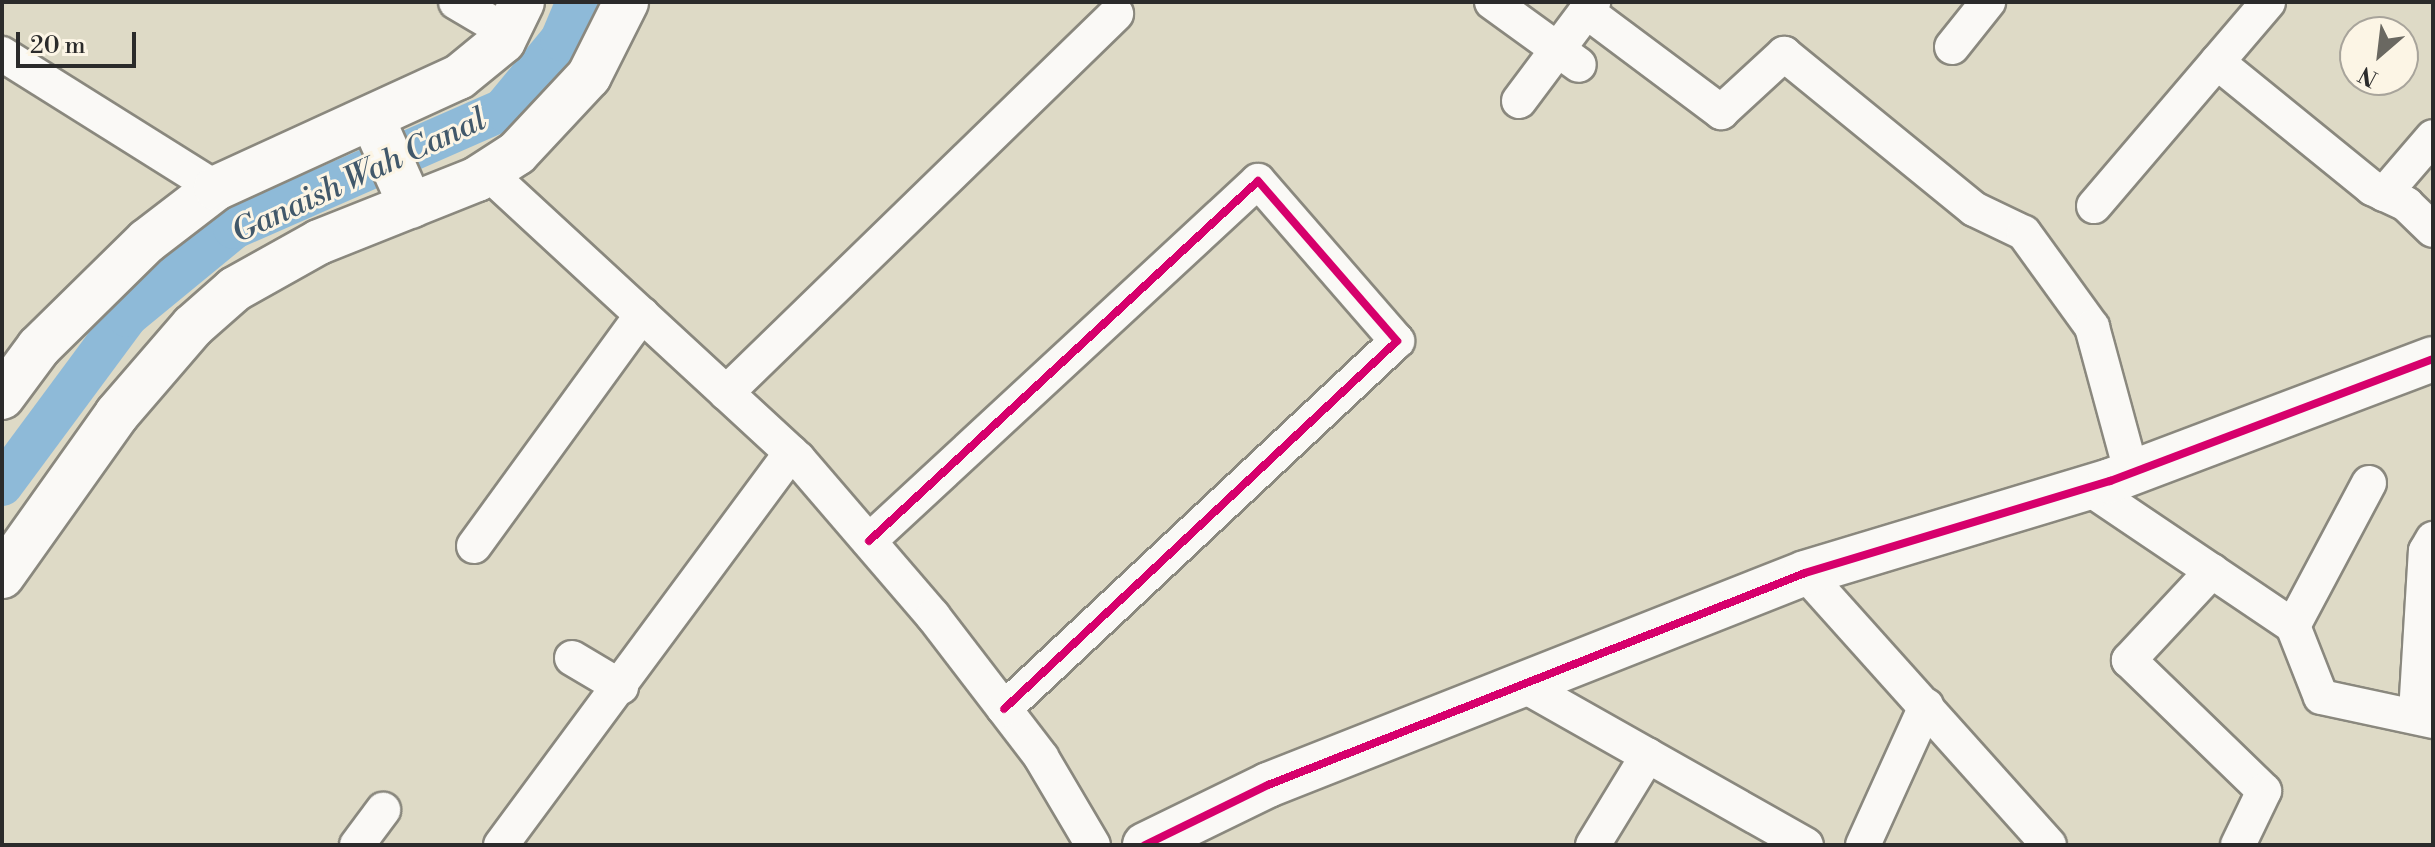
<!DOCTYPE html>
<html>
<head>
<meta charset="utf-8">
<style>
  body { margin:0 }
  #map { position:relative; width:2435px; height:847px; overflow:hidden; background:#dedac6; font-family:"Libre Bodoni",serif }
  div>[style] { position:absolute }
  .canal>* { height:42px; margin:-21px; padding:0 21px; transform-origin:21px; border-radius:21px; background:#8ebad8 }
  .roads { filter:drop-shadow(2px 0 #8a887e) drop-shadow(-2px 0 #8a887e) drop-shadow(0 2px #8a887e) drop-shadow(0 -2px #8a887e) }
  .street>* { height:34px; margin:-17px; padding:0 17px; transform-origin:17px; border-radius:17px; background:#faf9f6 }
  .secondary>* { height:44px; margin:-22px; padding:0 22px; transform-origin:22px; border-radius:22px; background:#faf9f6 }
  .cycleway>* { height:8px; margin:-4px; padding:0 4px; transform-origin:4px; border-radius:4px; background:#d6006c }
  span { translate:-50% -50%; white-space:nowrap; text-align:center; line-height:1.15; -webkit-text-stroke:6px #fcf5e5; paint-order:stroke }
  .water-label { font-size:32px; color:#41586a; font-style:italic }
  .frame { position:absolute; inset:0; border:4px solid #2b2b2b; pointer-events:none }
  .north { position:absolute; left:2339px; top:16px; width:80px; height:80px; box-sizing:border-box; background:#fcf5e5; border:2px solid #a8a49b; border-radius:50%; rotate:208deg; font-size:22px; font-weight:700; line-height:32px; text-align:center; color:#2b2b2b }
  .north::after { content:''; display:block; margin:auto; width:28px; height:36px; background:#6a6861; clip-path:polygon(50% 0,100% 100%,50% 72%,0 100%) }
  .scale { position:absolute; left:16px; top:32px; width:120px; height:36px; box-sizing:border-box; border:4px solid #2b2b2b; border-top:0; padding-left:10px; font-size:24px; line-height:28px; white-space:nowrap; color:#2b2b2b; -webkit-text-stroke:6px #fcf5e5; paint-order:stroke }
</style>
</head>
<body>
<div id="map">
  <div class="canal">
    <div style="left:2px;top:485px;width:210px;rotate:-53.5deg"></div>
    <div style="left:127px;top:316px;width:139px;rotate:-39.4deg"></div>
    <div style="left:234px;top:228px;width:294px;rotate:-23.7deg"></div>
    <div style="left:503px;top:110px;width:91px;rotate:-50.4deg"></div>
    <div style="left:561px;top:40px;width:41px;rotate:-67.2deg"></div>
  </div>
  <div class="roads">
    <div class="street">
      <div style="left:456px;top:2px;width:59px;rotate:30.5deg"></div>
      <div style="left:1492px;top:2px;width:107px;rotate:35.9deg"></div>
      <div style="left:1586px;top:11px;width:169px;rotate:36.8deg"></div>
      <div style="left:1721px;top:112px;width:86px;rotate:-42.6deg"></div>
      <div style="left:1784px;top:54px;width:245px;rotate:39.2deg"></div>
      <div style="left:1974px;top:209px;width:55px;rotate:25.6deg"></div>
      <div style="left:2024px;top:233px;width:116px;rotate:54.1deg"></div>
      <div style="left:2092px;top:327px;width:149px;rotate:74.8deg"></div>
      <div style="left:1952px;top:47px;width:58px;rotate:-51.3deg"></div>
      <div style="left:2px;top:54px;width:252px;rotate:32.1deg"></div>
      <div style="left:2217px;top:62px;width:200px;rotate:39.1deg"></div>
      <div style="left:2372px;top:188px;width:38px;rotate:25deg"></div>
      <div style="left:2406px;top:204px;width:37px;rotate:44deg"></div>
      <div style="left:1519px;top:101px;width:124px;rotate:-53.2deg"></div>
      <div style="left:486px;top:171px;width:425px;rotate:42.7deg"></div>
      <div style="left:798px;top:459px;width:207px;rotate:49.3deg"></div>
      <div style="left:933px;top:616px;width:178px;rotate:52.5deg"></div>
      <div style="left:1041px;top:757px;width:102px;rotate:59.4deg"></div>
      <div style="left:2384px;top:194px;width:75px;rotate:-49.3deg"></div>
      <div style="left:2094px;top:206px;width:268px;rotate:-49.5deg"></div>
      <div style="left:726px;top:393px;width:544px;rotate:-44.18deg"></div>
      <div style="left:2369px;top:483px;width:162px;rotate:118deg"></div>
      <div style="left:2293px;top:626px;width:76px;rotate:68.5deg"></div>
      <div style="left:2321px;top:697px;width:115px;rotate:12.1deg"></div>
      <div style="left:2087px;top:487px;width:249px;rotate:34deg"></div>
      <div style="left:869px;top:541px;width:530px;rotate:-42.78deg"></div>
      <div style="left:1258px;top:181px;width:212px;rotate:49deg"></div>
      <div style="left:1397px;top:341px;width:538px;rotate:136.88deg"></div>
      <div style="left:474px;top:546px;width:286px;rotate:-54deg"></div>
      <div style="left:2212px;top:571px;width:122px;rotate:133deg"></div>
      <div style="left:2129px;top:660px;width:188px;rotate:44.1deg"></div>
      <div style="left:2264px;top:791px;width:60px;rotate:115.7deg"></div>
      <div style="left:1805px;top:573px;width:365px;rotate:48.1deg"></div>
      <div style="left:572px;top:658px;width:57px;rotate:30.6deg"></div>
      <div style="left:1523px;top:685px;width:325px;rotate:29.5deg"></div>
      <div style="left:2416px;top:713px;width:162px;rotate:-86.5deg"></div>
      <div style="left:2426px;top:551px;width:14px;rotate:-60deg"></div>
      <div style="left:357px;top:845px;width:44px;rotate:-53.4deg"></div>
      <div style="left:501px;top:845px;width:488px;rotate:-53.5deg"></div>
      <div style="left:1593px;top:845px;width:105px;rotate:-58.6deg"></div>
      <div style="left:1863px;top:845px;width:153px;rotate:-65.6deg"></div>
    </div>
    <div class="secondary">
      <div style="left:372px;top:118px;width:96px;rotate:66.1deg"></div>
      <div style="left:2px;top:397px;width:62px;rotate:-53.5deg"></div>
      <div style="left:39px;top:347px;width:151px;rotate:-44.5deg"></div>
      <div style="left:147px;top:241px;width:87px;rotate:-37.5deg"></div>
      <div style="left:216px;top:188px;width:267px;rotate:-24.6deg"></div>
      <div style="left:459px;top:77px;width:57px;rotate:-39.3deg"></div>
      <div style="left:503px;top:41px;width:43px;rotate:-64deg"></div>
      <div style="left:2px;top:576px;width:199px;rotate:-54.6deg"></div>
      <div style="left:117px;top:414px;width:116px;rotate:-49.2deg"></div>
      <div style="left:193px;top:326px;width:56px;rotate:-41.4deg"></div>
      <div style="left:235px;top:289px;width:96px;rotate:-29.2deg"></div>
      <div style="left:319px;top:242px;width:170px;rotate:-21.7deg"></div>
      <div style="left:477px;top:179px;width:48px;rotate:-33deg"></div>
      <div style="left:517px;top:153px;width:105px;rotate:-46.9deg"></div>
      <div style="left:589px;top:76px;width:83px;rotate:-63.4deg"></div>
      <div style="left:1145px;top:845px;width:137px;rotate:-26deg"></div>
      <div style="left:1268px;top:785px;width:577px;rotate:-21.54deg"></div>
      <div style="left:1805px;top:573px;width:319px;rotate:-16.8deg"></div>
      <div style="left:2110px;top:481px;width:345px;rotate:-20.7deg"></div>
    </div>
  </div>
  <div class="cycleway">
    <div style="left:869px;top:541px;width:530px;rotate:-42.78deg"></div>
    <div style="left:1258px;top:181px;width:212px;rotate:49deg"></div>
    <div style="left:1397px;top:341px;width:538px;rotate:136.88deg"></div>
    <div style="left:1145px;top:845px;width:137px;rotate:-26deg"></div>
    <div style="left:1268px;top:785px;width:577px;rotate:-21.54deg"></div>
    <div style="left:1805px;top:573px;width:319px;rotate:-16.8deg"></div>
    <div style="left:2110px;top:481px;width:345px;rotate:-20.7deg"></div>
  </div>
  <div class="water-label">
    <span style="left:359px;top:176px;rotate:-25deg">Ganaish Wah Canal</span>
  </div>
  <div class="frame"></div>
  <div class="north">N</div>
  <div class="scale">20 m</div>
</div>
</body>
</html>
